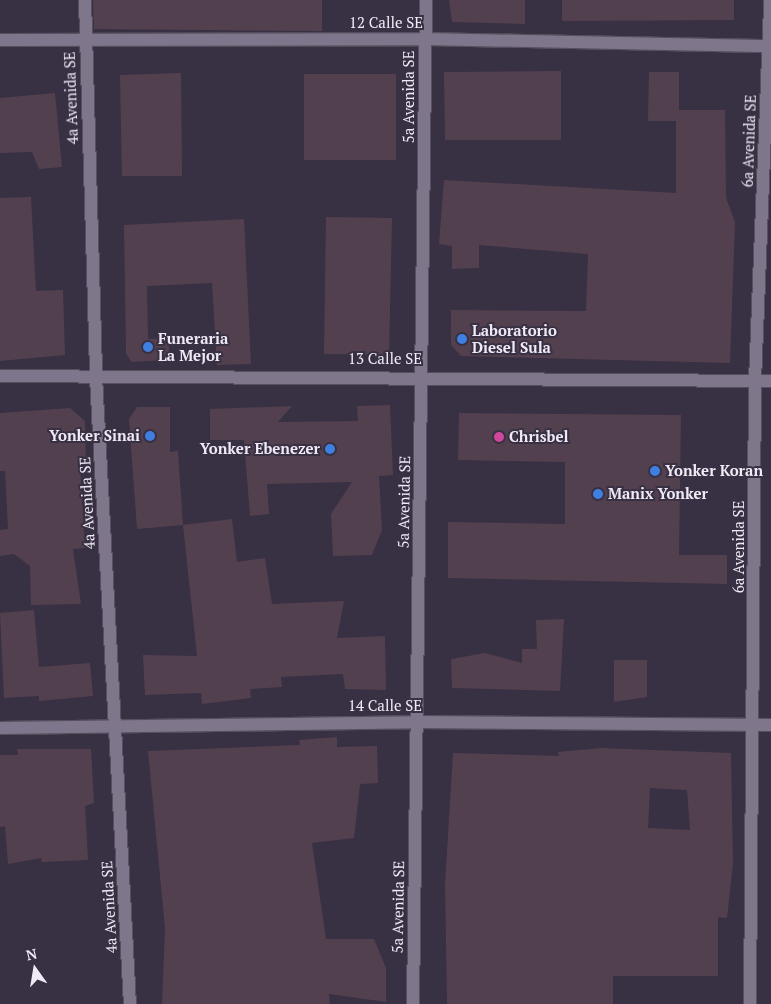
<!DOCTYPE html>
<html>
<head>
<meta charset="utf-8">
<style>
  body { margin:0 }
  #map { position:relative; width:771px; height:1004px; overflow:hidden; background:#383043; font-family:"PT Serif",serif }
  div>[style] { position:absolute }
  .building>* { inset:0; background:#53404f }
  .roads { filter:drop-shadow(1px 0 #554f5e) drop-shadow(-1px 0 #554f5e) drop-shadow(0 1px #554f5e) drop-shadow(0 -1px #554f5e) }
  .street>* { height:12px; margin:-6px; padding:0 6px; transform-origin:6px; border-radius:6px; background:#7f768c }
  .secondary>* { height:12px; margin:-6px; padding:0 6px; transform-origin:6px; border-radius:6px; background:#7f768c }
  .dots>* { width:14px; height:14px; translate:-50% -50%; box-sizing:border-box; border:2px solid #383043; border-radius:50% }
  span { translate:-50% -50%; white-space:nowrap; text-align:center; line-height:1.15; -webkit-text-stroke:4px #383043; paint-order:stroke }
  .street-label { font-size:15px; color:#efeaf6 }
  .poi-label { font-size:15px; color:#efeaf6; font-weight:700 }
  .left { translate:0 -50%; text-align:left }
  .right { translate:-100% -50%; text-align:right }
  .north { position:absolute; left:10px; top:944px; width:50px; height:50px; -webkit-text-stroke:4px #383043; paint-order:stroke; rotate:347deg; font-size:14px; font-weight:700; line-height:20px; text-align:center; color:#efeaf6 }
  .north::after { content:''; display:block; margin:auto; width:18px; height:22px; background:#efeaf6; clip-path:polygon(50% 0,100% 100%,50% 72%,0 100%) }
</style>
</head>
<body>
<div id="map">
  <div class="building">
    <div style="clip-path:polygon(93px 0,322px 0,322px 31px,94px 29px)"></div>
    <div style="clip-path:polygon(449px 0,525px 0,525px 24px,452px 22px)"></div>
    <div style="clip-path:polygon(562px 0,734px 0,734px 20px,562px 21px)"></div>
    <div style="clip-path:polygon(561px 71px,561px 140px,445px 140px,444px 72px)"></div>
    <div style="clip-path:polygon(649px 72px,679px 72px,679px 110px,725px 110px,726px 198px,735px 222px,730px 363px,461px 356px,451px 345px,451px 310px,586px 311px,588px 254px,479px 245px,479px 268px,452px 269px,452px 246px,439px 244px,444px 180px,676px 193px,676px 121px,648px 121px)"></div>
    <div style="clip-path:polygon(181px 73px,182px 176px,122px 176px,120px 75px)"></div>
    <div style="clip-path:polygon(304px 74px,396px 74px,396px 160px,304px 160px)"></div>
    <div style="clip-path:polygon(55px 93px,62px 167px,39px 169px,32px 152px,0 153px,0 98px)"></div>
    <div style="clip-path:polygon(31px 197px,36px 291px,63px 290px,65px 355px,0 361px,0 198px)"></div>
    <div style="clip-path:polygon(326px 217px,392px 218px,389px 355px,324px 354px)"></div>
    <div style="clip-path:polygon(244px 219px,251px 364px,217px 365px,212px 283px,147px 286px,148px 339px,169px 339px,169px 360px,132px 362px,126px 354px,124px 225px)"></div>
    <div style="clip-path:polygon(390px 405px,393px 475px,379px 476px,382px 530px,372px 555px,333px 556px,331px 514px,352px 482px,267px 484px,269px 514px,250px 516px,244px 440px,210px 440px,210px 409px,292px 406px,278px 422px,358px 421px,357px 406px)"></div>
    <div style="clip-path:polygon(137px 407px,170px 407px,170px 452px,178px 451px,183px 525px,137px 529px,129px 419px)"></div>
    <div style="clip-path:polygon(70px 408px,85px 421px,86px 468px,80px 466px,85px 548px,73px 549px,81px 604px,31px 605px,30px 566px,14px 554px,0 556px,0 530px,8px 529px,5px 471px,0 471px,0 413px)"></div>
    <div style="clip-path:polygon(459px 413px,681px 415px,679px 555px,727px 555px,727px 584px,448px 578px,448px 522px,565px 524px,565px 462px,458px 460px)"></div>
    <div style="clip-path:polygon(232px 519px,237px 562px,265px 558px,272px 604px,344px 601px,337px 638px,385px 636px,386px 690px,345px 689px,343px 674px,281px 677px,282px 687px,250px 689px,251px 698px,202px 704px,201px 693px,145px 695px,143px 655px,197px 656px,183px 525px)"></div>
    <div style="clip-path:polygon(34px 610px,39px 667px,90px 663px,93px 696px,39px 701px,39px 696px,4px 698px,0 613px)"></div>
    <div style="clip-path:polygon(564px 619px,560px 691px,452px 688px,451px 659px,485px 653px,522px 663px,522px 649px,537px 649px,536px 620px)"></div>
    <div style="clip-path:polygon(614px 660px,647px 660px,647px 697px,614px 702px)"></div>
    <div style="clip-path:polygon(337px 737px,337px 747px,377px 746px,378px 783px,360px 784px,354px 838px,312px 843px,326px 939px,374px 939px,386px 968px,386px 1002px,329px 994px,330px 1004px,162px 1004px,165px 928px,148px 751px,300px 745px,299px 740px)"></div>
    <div style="clip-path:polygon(evenodd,601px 748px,731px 753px,733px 864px,727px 918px,718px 917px,718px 976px,613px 976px,613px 1004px,447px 1004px,445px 884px,453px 753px,559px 756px,558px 752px,601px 748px,650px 788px,687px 790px,690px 830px,648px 828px,650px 788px)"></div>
    <div style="clip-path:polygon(17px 749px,91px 749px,94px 803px,85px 806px,88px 860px,42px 862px,41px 858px,8px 864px,5px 826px,0 827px,0 755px,18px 755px)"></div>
  </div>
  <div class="roads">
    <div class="street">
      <div style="left:85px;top:0;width:377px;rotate:88.3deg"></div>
      <div style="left:96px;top:377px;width:628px;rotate:86.9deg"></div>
      <div style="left:0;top:40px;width:426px;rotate:-0.1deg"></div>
      <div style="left:426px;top:39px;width:345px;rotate:1.2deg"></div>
      <div style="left:0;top:728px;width:416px;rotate:-0.8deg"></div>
      <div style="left:416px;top:722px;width:355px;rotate:0.5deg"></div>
      <div style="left:413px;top:1004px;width:1004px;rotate:-89.26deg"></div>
      <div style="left:750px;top:1004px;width:623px;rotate:-89.54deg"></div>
      <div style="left:755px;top:381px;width:381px;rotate:-87.7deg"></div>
    </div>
    <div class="secondary">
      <div style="left:0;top:376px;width:771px;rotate:0.37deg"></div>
    </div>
  </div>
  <div class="dots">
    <div style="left:462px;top:339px;background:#3f7fe0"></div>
    <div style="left:148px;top:347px;background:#3f7fe0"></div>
    <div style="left:150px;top:436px;background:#3f7fe0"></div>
    <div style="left:499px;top:437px;background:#d1479c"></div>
    <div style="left:330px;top:449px;background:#3f7fe0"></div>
    <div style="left:655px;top:471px;background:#3f7fe0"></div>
    <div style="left:598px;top:494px;background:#3f7fe0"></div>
  </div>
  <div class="street-label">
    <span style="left:386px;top:23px">12 Calle SE</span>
    <span style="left:409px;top:97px;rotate:-90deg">5a Avenida SE</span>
    <span style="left:71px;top:98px;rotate:-92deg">4a Avenida SE</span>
    <span style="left:749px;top:141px;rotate:-88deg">6a Avenida SE</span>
    <span style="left:385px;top:359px">13 Calle SE</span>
    <span style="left:404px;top:502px;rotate:-89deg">5a Avenida SE</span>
    <span style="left:87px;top:503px;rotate:-93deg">4a Avenida SE</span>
    <span style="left:739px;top:547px;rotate:-90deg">6a Avenida SE</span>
    <span style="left:385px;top:706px">14 Calle SE</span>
    <span style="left:109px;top:907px;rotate:-93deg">4a Avenida SE</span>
    <span style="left:398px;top:907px;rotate:-89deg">5a Avenida SE</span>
  </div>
  <div class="poi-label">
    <span class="left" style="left:472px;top:339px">Laboratorio<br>Diesel Sula</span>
    <span class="left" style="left:158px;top:347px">Funeraria<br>La Mejor</span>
    <span class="right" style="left:140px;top:436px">Yonker Sinai</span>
    <span class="left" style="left:509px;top:437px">Chrisbel</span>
    <span class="right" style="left:320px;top:449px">Yonker Ebenezer</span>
    <span class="left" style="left:665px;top:471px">Yonker Koran</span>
    <span class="left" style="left:608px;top:494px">Manix Yonker</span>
  </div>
  <div class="north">N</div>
</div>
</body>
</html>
